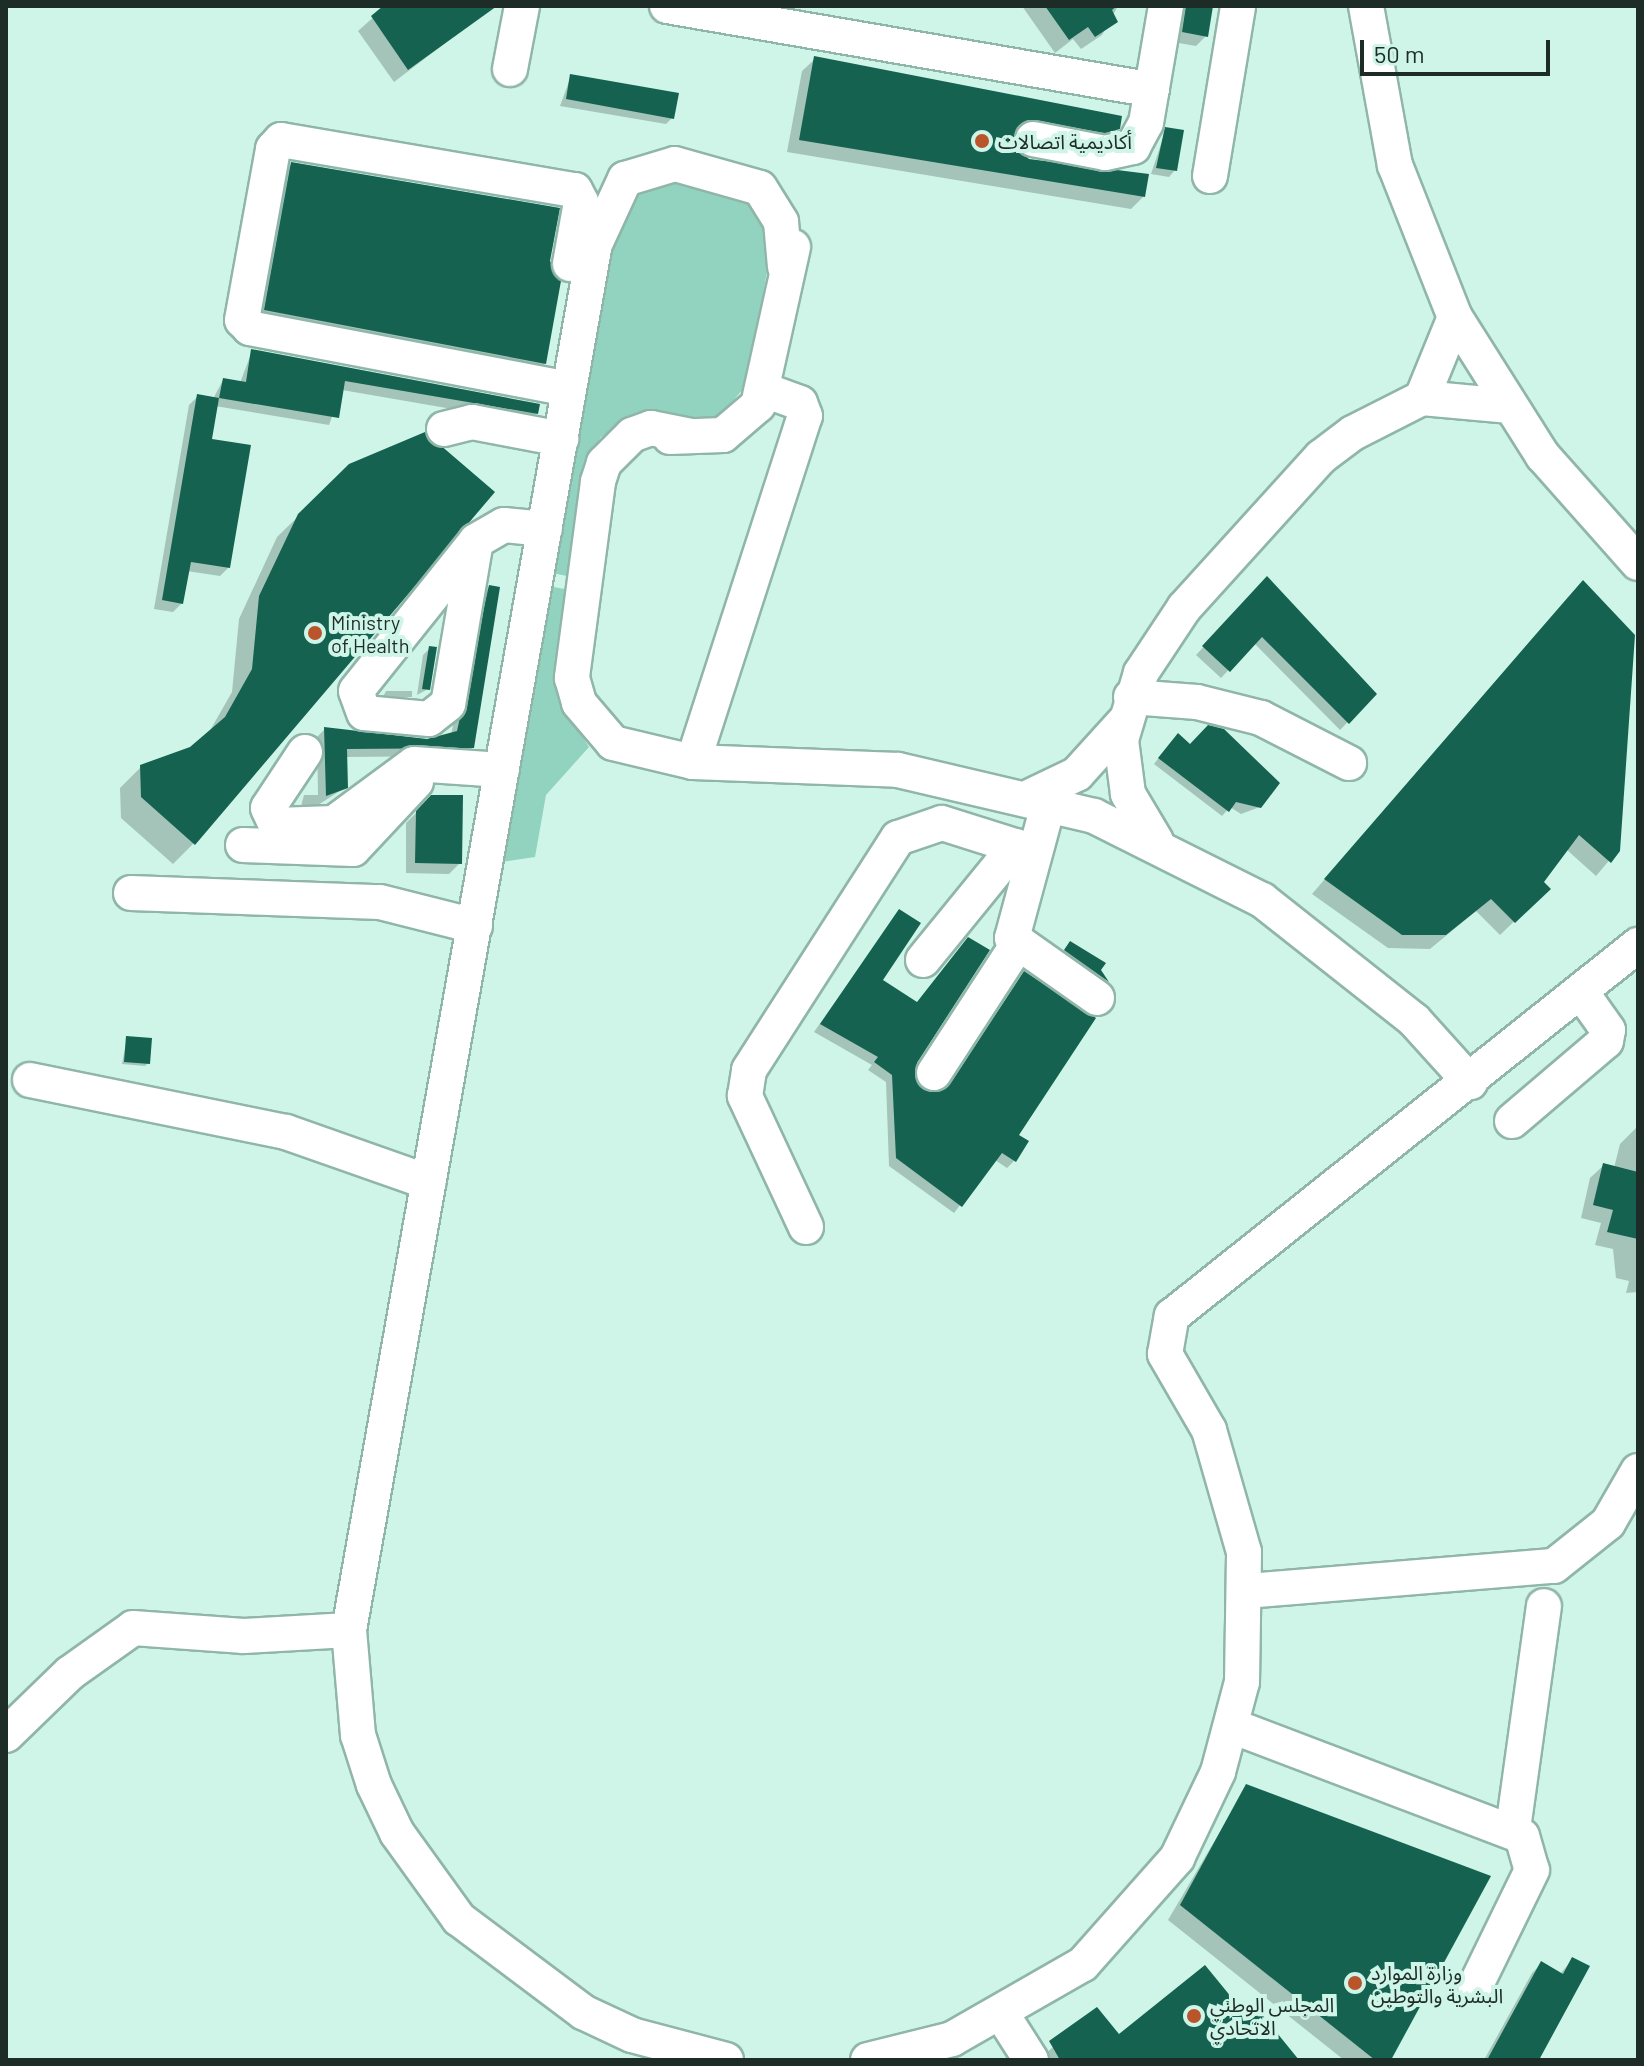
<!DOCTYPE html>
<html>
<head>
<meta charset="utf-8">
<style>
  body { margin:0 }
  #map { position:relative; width:1644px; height:2066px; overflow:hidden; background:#cef5e8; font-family:Barlow,"Noto Sans Arabic",sans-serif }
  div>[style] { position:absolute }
  .green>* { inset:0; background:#92d3bf }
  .shadow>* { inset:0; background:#0003 }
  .building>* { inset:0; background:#156251 }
  .roads { filter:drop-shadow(2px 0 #90b5a9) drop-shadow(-2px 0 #90b5a9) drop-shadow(0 2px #90b5a9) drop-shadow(0 -2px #90b5a9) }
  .minor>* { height:34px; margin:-17px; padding:0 17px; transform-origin:17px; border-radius:17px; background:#fff }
  .dots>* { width:22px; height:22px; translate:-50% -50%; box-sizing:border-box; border:4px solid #cef5e8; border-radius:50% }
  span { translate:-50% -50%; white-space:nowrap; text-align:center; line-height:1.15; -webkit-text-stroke:8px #cef5e8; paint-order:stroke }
  .poi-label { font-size:20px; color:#1d2c27 }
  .left { translate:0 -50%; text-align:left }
  .frame { position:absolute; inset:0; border:8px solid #1d2c27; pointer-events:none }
  .scale { position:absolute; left:1360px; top:40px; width:190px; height:36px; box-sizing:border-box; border:4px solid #1d2c27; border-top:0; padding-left:10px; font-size:24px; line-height:28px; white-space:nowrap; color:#1d2c27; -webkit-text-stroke:6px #cef5e8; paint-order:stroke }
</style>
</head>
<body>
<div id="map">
  <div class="green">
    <div style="clip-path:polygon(660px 173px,752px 195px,773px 236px,748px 383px,722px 414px,703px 421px,632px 417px,600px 438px,572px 577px,552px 573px,618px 208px)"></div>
    <div style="clip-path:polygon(549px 586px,569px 590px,556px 675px,561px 704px,589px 747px,546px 795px,535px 857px,501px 862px)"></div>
  </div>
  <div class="shadow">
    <div style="clip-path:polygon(386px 6px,494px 6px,394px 82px,358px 31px)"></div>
    <div style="clip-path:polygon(1022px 6px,1118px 6px,1102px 35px,1081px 49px,1073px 39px,1055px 53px)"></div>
    <div style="clip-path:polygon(1178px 6px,1211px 6px,1206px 36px,1196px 46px,1173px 42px)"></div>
    <div style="clip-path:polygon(815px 59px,1118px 128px,1105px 142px,1018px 133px,1011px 145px,1028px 161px,1144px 196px,1131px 209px,787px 152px,802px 71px)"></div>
    <div style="clip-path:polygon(571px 76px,672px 118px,666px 124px,560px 106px)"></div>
    <div style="clip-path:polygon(1166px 129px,1175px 170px,1169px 177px,1151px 174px)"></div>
    <div style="clip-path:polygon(292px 164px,548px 262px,545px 363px,534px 374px,255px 320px,281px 174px)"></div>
    <div style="clip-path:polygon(252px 351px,536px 413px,528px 422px,342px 390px,329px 425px,215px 406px,209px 440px,229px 567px,220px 576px,187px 571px,182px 603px,173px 612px,154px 609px,189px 405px,198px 396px,213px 399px,223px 380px,240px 383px)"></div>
    <div style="clip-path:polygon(350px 466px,194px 843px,173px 864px,121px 818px,120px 788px,141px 767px,191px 749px,208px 734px,232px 692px,239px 619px,277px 537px)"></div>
    <div style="clip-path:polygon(1267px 579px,1375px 694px,1340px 730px,1254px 643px,1221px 678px,1196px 655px)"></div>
    <div style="clip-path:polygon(489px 587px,473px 747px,464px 756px,345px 757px,346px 787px,318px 805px,301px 806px,304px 795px,318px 795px,317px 737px,325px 729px,427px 741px,451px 735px,481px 596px)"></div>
    <div style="clip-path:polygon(1569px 596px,1618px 850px,1596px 876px,1566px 849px,1542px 883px,1548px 889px,1500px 935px,1476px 911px,1430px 949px,1388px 948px,1312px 894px)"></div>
    <div style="clip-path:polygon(430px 648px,428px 689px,417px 695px,423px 655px)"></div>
    <div style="clip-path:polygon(386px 691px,412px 691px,412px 697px,383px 697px)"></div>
    <div style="clip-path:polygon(1172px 741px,1260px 807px,1241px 814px,1230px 807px,1222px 816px,1154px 764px)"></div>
    <div style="clip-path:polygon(432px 797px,460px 863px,449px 874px,406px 873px,406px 823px)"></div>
    <div style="clip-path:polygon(899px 911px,880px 981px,922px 1092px,948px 1087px,1024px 974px,1014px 1161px,1007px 1168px,995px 1160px,954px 1213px,889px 1166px,886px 1082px,868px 1070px,872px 1065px,814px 1032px)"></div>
    <div style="clip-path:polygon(1070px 943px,1099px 970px,1107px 982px,1102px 987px,1059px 957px)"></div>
    <div style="clip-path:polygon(127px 1038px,148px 1063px,145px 1066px,122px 1064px)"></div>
    <div style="clip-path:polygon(1638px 1126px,1638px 1292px,1626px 1293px,1629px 1281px,1616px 1278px,1613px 1249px,1595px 1245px,1601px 1223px,1581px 1218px,1590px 1178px,1604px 1165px,1614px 1168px,1620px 1144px)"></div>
    <div style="clip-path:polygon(1247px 1786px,1389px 2060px,1344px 2060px,1168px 1920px)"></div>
    <div style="clip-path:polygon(1572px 1960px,1537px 2060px,1484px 2060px,1532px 1973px,1541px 1964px,1560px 1974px)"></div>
    <div style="clip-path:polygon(1096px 2010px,1119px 2036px,1250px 2023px,1296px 2060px,1038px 2060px)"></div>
  </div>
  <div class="building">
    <div style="clip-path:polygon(383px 6px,497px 6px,408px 70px,371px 16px)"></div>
    <div style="clip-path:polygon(1045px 6px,1117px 6px,1112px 10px,1118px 22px,1095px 37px,1088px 27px,1069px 40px)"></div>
    <div style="clip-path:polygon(1186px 6px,1213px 6px,1208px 37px,1182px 32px)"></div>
    <div style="clip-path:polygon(814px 56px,1122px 116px,1120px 129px,1105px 133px,1027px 120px,1014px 145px,1029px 159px,1149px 174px,1145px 197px,799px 140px)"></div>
    <div style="clip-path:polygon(570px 74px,679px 93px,674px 119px,566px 99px)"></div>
    <div style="clip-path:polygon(1165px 127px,1184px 130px,1177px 171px,1156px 168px)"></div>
    <div style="clip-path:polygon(291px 162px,560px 208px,550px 261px,561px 281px,546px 364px,264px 310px)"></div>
    <div style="clip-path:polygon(251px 349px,540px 404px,538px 414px,345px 381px,339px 418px,219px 398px,223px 378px,246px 382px)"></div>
    <div style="clip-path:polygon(197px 394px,219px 398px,212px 439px,251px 445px,230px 568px,191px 562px,183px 604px,162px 600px)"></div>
    <div style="clip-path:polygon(425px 432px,495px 492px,195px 845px,141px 797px,140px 765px,190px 747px,225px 717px,252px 669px,259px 596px,298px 514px,349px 464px)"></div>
    <div style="clip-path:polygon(1267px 576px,1377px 694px,1349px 724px,1262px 637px,1230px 672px,1202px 646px)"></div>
    <div style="clip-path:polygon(1583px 580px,1635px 635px,1620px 851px,1611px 863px,1579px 835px,1544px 882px,1551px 889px,1515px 923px,1491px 899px,1446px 935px,1402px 935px,1324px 879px)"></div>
    <div style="clip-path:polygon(489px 585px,500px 587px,474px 748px,347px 749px,348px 788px,326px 796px,324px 727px,427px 739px,457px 731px)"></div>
    <div style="clip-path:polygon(429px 646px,437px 647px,430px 690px,422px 689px)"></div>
    <div style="clip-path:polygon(1208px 725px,1224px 729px,1280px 783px,1261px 808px,1236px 802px,1229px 812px,1158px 758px,1178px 733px,1190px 744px)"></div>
    <div style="clip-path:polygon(431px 795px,463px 795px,462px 864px,415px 863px,416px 811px)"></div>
    <div style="clip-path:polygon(899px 909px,921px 923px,883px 980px,917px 1002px,968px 937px,990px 950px,917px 1063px,924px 1090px,950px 1084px,1024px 971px,1096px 1018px,1019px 1135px,1029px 1141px,1016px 1162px,1002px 1153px,962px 1207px,896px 1158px,892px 1075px,874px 1062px,878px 1057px,820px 1024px)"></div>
    <div style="clip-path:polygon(1070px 941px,1106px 963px,1101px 970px,1109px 982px,1064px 950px)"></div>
    <div style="clip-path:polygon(126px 1036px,152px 1038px,150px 1064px,124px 1062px)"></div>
    <div style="clip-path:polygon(1603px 1163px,1638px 1172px,1638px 1239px,1607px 1232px,1613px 1210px,1593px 1205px)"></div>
    <div style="clip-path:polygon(1246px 1784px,1491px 1876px,1391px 2060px,1375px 2060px,1180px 1905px)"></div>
    <div style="clip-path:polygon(1572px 1957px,1590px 1966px,1539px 2060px,1487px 2060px,1541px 1961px,1563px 1974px)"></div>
    <div style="clip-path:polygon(1205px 1965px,1250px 2020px,1260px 2012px,1299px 2060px,1060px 2060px,1049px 2041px,1097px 2007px,1119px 2034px)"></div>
  </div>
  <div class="roads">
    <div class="minor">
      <div style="left:667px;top:6px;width:492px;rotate:9.8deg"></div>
      <div style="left:1366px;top:6px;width:162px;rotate:79.7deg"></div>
      <div style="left:1395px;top:165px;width:163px;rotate:68.5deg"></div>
      <div style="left:1455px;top:317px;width:165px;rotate:57.7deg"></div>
      <div style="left:1543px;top:456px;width:143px;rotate:48.4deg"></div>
      <div style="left:510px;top:69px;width:64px;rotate:-79.2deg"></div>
      <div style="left:1033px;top:139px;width:73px;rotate:11deg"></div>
      <div style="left:1105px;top:153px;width:29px;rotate:-12deg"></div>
      <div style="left:1133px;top:147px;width:27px;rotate:-62deg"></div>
      <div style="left:1146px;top:123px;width:119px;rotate:-80.3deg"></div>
      <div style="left:1210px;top:176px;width:172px;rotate:-80.6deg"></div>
      <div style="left:569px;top:389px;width:325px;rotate:-169.2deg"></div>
      <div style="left:250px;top:328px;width:11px;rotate:-135deg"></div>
      <div style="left:242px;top:320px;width:174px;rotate:-79.7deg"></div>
      <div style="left:273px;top:149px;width:12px;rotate:-48deg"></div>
      <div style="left:281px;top:140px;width:298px;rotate:9.7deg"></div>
      <div style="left:575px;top:190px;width:13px;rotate:63deg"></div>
      <div style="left:581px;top:202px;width:63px;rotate:100.1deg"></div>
      <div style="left:1422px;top:398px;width:87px;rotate:-67.8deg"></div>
      <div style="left:444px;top:429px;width:29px;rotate:-14deg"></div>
      <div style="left:472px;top:422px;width:91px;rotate:10.8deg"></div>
      <div style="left:691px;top:436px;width:41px;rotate:-168.7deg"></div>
      <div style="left:651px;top:428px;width:20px;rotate:160deg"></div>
      <div style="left:632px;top:435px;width:40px;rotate:135deg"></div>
      <div style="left:604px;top:463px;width:20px;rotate:108deg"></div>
      <div style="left:598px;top:482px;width:198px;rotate:97.6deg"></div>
      <div style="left:572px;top:678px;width:26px;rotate:74deg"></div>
      <div style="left:579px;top:703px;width:52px;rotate:49.6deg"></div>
      <div style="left:613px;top:743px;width:82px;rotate:13.4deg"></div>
      <div style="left:693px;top:762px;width:205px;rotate:2.2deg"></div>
      <div style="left:898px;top:770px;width:201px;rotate:13.2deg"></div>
      <div style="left:1094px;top:816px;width:188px;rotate:26.6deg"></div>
      <div style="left:1262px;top:900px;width:194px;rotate:38.3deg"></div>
      <div style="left:1414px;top:1020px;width:84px;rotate:47.9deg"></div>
      <div style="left:670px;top:437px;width:53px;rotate:-2.2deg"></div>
      <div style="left:723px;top:435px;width:46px;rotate:-40.6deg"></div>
      <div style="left:758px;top:405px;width:162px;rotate:-77.5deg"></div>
      <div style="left:476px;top:541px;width:165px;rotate:99.7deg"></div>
      <div style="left:448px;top:704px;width:24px;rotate:142deg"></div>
      <div style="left:429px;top:719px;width:65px;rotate:-174.7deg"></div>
      <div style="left:364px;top:713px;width:23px;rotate:-110deg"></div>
      <div style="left:356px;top:691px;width:192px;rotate:-51.3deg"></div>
      <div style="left:476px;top:541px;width:32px;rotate:-30deg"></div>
      <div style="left:504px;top:525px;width:41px;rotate:5.6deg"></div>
      <div style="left:1131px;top:697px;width:66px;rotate:4.3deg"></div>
      <div style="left:1197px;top:702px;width:66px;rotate:14deg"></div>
      <div style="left:1261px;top:718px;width:99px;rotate:27.1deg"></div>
      <div style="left:305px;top:752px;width:67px;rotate:123.5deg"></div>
      <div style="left:268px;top:808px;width:19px;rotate:65deg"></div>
      <div style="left:276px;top:825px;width:58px;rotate:-2deg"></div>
      <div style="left:334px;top:823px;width:99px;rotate:-36.4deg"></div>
      <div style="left:414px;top:764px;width:88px;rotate:3.9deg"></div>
      <div style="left:693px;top:762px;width:364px;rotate:-72.1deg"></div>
      <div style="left:805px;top:416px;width:14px;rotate:-111deg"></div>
      <div style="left:800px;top:403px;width:38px;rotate:-160deg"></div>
      <div style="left:1031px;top:796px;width:51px;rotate:-25.6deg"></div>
      <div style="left:1077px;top:774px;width:70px;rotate:-47.9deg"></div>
      <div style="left:1049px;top:802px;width:141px;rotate:105.2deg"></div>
      <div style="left:1012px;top:938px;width:104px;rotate:35.2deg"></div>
      <div style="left:1156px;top:841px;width:55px;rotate:-120.8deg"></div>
      <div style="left:1128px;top:794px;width:54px;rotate:-97.4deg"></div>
      <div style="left:1121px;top:740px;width:70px;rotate:-73.4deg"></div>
      <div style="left:1141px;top:673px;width:78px;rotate:-56.5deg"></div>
      <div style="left:1184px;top:608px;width:204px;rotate:-47.8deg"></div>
      <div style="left:1321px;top:457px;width:40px;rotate:-37deg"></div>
      <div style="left:1353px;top:433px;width:77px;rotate:-26.9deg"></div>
      <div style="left:1422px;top:398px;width:86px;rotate:5.3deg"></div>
      <div style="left:243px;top:845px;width:110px;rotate:2.1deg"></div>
      <div style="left:353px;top:849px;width:92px;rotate:-46.8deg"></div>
      <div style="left:131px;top:893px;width:249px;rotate:2.1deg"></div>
      <div style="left:380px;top:902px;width:98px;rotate:14.2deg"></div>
      <div style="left:923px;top:960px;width:147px;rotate:-50.8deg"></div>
      <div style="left:934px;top:1073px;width:153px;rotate:-57deg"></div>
      <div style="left:30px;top:1080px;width:261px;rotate:11.5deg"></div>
      <div style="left:286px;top:1132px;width:151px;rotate:19.4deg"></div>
      <div style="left:1512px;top:1121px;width:123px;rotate:-40.4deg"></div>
      <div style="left:1606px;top:1041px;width:11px;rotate:-80deg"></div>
      <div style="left:1608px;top:1030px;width:47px;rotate:-125.4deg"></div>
      <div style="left:806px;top:1227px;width:145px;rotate:-115deg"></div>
      <div style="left:745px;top:1096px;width:26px;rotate:-81deg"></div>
      <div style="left:749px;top:1070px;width:276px;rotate:-57.3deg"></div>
      <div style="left:898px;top:838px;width:46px;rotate:-18.8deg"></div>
      <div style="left:942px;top:823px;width:96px;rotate:17.5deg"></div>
      <div style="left:1247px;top:1591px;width:308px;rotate:-4.7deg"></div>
      <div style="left:1554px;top:1566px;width:69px;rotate:-38.5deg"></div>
      <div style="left:1608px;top:1523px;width:60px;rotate:-60deg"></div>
      <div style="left:1232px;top:1726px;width:310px;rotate:20.8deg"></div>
      <div style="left:1522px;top:1836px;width:35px;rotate:74deg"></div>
      <div style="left:1532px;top:1870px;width:130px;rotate:116deg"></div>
      <div style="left:6px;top:1735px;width:89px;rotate:-44.1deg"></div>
      <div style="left:70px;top:1673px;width:77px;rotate:-35.5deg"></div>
      <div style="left:133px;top:1628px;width:111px;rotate:4.1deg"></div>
      <div style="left:244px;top:1636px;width:105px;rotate:-3.3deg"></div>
      <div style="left:1513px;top:1829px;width:225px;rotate:-82.1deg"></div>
      <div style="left:1003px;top:2016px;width:52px;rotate:57.5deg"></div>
      <div style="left:726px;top:2060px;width:97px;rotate:-165.1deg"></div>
      <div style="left:632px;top:2035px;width:54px;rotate:-154.9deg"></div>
      <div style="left:583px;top:2012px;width:155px;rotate:-143.1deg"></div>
      <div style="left:459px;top:1919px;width:106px;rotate:-125.8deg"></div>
      <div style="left:397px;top:1833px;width:53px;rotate:-115.6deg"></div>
      <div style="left:374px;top:1785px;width:52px;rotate:-107.7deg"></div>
      <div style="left:358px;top:1735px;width:105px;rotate:-94.9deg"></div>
      <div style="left:349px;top:1630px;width:1408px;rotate:-79.94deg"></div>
      <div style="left:595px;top:244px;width:72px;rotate:-65.2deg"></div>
      <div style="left:625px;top:179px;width:52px;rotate:-16.7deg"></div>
      <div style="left:675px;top:164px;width:88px;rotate:15.8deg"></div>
      <div style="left:760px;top:188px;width:40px;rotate:58deg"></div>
      <div style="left:781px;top:222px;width:45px;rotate:84.9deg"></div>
      <div style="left:868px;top:2060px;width:87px;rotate:-14deg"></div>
      <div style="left:952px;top:2039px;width:151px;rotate:-29.8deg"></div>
      <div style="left:1083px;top:1964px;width:142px;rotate:-48.4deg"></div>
      <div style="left:1177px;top:1858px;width:95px;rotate:-64.5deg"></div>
      <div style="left:1218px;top:1772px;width:93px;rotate:-75.1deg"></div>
      <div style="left:1242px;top:1682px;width:130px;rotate:-89.1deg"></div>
      <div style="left:1244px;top:1552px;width:127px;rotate:-106deg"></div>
      <div style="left:1209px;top:1430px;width:88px;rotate:-120.1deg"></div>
      <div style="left:1165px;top:1354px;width:39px;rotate:-80deg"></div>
      <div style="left:1172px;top:1316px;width:596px;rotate:-38.52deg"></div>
    </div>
  </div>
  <div class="dots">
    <div style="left:982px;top:141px;background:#ba542a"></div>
    <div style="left:315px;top:633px;background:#ba542a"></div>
    <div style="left:1355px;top:1983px;background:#ba542a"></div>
    <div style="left:1194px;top:2016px;background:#ba542a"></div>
  </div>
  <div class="poi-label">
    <span class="left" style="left:998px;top:141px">أكاديمية اتصالات</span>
    <span class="left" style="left:331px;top:634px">Ministry<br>of Health</span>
    <span class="left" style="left:1371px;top:1984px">وزارة الموارد<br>البشرية والتوطين</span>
    <span class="left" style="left:1210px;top:2016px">المجلس الوطني<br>الاتحادي</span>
  </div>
  <div class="frame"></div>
  <div class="scale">50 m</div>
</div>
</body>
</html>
